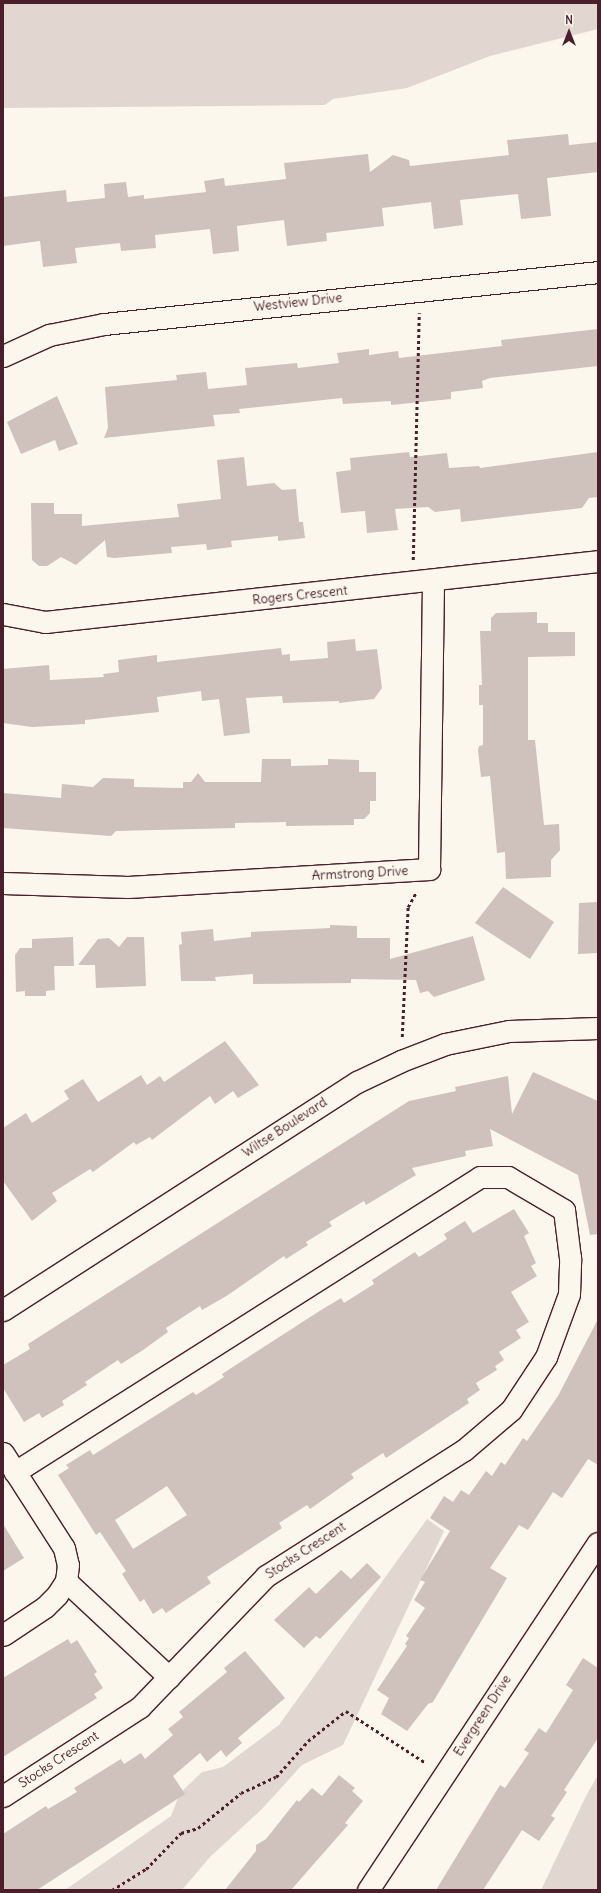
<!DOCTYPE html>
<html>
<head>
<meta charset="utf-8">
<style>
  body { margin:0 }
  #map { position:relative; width:601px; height:1893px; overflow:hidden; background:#fbf7ec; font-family:Delius,sans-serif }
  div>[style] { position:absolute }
  .green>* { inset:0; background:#e2d7d0 }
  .building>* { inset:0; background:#cfc2bc }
  .path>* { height:2.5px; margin-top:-1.25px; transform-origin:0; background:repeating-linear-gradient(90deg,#4a1f2b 0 3px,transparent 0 6px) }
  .roads { filter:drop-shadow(1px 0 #4a1f2b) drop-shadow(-1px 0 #4a1f2b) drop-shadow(0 1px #4a1f2b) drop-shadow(0 -1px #4a1f2b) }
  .street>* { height:21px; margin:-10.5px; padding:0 10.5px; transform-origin:10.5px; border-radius:10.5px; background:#fbf7ec }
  span { translate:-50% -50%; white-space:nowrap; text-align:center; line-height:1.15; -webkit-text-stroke:3.5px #fbf7ec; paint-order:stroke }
  .street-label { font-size:13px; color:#4a1f2b }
  .frame { position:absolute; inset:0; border:4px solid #4a1f2b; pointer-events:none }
  .north { position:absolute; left:549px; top:12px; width:40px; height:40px; -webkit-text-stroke:3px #fbf7ec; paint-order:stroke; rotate:0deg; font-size:11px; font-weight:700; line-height:16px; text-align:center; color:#4a1f2b }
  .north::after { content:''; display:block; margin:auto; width:14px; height:18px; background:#4a1f2b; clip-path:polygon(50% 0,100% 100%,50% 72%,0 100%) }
</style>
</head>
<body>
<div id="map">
  <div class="green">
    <div style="clip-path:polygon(3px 3px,598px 3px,598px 29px,490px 56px,407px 88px,333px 99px,325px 105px,3px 108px)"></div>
    <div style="clip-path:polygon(427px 1519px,444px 1531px,343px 1745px,302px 1765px,262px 1809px,210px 1857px,182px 1890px,65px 1890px,171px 1816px,180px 1793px,202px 1772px,223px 1767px,279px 1725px)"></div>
    <div style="clip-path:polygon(598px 1775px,598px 1890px,541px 1890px,586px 1796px)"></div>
  </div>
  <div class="building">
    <div style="clip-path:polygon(568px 134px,569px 145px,598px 142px,598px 172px,547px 178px,551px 216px,521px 219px,518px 194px,460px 200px,463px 225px,434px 229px,431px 202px,382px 208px,384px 226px,326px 233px,327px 241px,287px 246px,284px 220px,237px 226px,239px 251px,213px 254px,210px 229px,155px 235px,156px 248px,121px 251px,120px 243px,75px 248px,77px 263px,43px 267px,40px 241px,3px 246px,3px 197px,66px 190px,67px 202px,105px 198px,104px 184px,126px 182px,128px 197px,144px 195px,144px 199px,206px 192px,204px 181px,224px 178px,225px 186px,286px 179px,284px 163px,368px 154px,370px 172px,393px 155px,409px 160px,410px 166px,509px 155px,507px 140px)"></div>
    <div style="clip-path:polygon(598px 329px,598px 366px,490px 378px,482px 381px,483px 388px,451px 392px,451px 399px,391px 405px,391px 401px,343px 404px,342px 398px,239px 409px,240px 413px,213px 415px,215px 426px,104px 438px,108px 428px,105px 387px,177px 380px,176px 375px,206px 372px,208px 389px,247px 385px,245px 368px,297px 363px,298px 368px,339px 363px,337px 353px,369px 349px,369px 355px,398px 351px,399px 358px,502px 346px,501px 340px)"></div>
    <div style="clip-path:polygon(57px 396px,78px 444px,59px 451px,55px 440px,21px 454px,7px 422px)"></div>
    <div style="clip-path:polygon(409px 452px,410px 457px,447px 453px,449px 468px,479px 466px,480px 468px,598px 452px,598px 497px,589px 498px,582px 508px,461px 522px,460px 509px,435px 512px,428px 507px,395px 509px,398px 530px,367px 533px,365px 511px,341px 513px,336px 472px,351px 470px,350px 458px)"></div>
    <div style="clip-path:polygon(244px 457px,247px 486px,274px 483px,282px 490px,296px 489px,299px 522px,303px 522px,305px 538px,278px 541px,278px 536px,231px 541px,232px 547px,207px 550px,206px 544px,171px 547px,172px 553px,114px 558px,107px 557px,105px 540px,76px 565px,61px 557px,47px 566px,39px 566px,32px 560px,31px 503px,54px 503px,54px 514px,82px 514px,82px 526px,179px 517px,177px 504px,221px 499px,217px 460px)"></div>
    <div style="clip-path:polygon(537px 612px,537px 623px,548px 623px,548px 632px,575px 632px,575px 656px,528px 657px,528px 740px,535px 740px,544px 825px,559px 824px,560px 850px,551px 860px,551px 877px,506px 879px,505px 852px,497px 853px,490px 776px,481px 777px,478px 750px,479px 746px,483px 745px,483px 705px,479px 705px,479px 685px,482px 685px,480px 631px,491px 631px,491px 618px,496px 613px)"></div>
    <div style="clip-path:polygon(355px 639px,356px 651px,377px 649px,382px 688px,374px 699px,339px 703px,339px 701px,283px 703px,282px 696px,246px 698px,250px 733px,224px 736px,219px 699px,202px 701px,201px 691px,157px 697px,159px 712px,85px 720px,85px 724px,32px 727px,3px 723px,3px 669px,49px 665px,50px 680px,104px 677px,103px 674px,119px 672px,118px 660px,157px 655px,157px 662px,281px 648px,282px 655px,290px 654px,290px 661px,328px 658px,327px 642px)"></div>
    <div style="clip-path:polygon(262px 759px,291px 759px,291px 766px,328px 765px,328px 759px,359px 760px,359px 772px,376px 772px,376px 801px,370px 801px,370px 813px,364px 819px,354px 819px,354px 825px,286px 826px,286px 822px,235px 823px,235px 828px,116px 831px,111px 836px,3px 828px,3px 793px,61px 798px,62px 784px,93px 787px,103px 778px,134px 779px,134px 787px,183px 788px,183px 782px,191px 782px,198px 773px,205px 782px,261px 782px)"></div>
    <div style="clip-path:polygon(503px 887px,554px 922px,530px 959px,475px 923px)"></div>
    <div style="clip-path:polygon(598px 902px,598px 953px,578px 954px,579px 903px)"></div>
    <div style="clip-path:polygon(330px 925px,357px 926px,357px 938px,390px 938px,390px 959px,473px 936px,485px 980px,434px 997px,428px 991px,420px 993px,416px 980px,351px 979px,351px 983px,253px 984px,253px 974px,215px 977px,216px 981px,181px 981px,179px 945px,182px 944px,181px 932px,213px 929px,214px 941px,251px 937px,251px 932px,330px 928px)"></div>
    <div style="clip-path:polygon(73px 937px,74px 966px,54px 966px,55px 990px,46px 991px,46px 996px,25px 996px,25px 991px,16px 992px,15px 955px,20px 948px,32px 948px,32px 939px)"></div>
    <div style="clip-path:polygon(127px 937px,144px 937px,146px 986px,96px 988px,95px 965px,78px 965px,98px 939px,109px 938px,119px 947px)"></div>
    <div style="clip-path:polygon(225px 1041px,259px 1085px,238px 1098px,233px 1091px,215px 1104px,210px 1096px,152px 1140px,150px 1137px,136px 1145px,134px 1142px,93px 1172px,90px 1169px,52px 1193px,57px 1201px,32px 1221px,3px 1181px,3px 1128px,26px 1113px,32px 1123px,69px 1099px,64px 1091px,83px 1079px,98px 1102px,141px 1075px,147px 1085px,160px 1076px,164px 1082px)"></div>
    <div style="clip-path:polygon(533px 1072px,598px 1101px,598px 1234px,590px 1235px,578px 1175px,490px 1129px,493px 1146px,465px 1151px,466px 1156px,412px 1168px,416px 1175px,366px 1205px,364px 1201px,329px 1222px,332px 1226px,306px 1242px,308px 1245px,286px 1259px,284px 1256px,228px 1295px,202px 1310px,200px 1306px,166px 1328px,168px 1332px,143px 1350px,121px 1364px,118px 1360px,85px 1382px,87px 1385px,62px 1401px,64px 1405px,42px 1418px,39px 1413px,24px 1422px,3px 1388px,3px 1365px,30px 1349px,28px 1344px,409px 1101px,456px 1091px,455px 1087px,508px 1076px,512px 1114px)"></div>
    <div style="clip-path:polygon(evenodd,514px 1209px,529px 1233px,524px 1236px,536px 1263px,531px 1266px,537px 1276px,511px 1292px,529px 1322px,516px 1330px,521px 1338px,499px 1352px,504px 1360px,495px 1366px,497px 1370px,476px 1383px,480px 1390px,467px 1399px,469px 1403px,386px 1458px,383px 1453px,351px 1474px,354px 1478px,310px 1509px,307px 1505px,279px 1523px,282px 1528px,207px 1577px,211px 1583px,166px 1613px,162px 1608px,153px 1614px,144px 1599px,140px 1602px,122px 1574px,126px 1571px,100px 1532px,96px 1535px,58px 1475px,69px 1468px,66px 1465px,90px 1450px,93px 1455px,193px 1392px,196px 1395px,224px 1377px,222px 1374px,318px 1312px,341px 1298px,344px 1303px,374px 1284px,372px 1280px,415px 1252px,419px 1257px,447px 1239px,444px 1234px,465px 1221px,473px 1233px,514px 1209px,167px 1486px,187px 1515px,133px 1549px,115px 1520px,167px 1486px)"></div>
    <div style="clip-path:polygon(598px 1319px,598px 1465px,588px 1459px,562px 1498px,553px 1492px,528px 1530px,519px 1525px,490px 1568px,507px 1578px,433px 1702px,428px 1704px,407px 1731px,381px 1714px,389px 1698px,377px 1690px,407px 1646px,405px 1644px,409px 1638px,406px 1636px,425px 1608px,414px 1600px,425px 1582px,420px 1580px,450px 1531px,430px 1518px,444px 1496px,453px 1502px,461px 1490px,469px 1495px,486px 1471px,492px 1476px,501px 1462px,505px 1465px,523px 1438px,527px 1441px,558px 1396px)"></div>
    <div style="clip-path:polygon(3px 1524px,24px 1558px,3px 1571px)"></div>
    <div style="clip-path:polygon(367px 1563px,381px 1577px,320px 1639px,316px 1636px,304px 1648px,274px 1620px,309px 1587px,316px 1594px,341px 1570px,351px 1579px)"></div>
    <div style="clip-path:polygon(68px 1639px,71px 1644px,77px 1640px,97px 1672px,94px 1674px,103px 1688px,94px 1694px,97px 1698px,3px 1757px,3px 1678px)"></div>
    <div style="clip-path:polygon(245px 1651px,285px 1698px,238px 1738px,242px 1743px,226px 1757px,221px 1750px,207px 1762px,200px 1753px,173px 1776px,185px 1794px,37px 1890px,3px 1890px,3px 1834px,46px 1806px,48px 1809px,77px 1792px,74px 1788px,121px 1759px,124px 1764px,141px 1753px,145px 1759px,173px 1735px,168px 1729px,183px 1717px,179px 1712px,227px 1672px,224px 1668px)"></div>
    <div style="clip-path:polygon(583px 1658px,598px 1668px,598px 1738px,564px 1790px,567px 1792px,551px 1816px,555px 1818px,539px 1841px,522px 1830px,483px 1890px,436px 1890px,500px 1785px,505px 1788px,529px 1753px,524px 1750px,539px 1728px,546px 1733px,573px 1690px,566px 1685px)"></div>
    <div style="clip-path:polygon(339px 1775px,355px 1788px,352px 1791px,363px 1801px,345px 1823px,348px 1825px,291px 1890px,225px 1890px,256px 1851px,256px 1845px,266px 1839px,297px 1800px,299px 1802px,312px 1788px,322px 1796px)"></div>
  </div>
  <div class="path">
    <div style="left:413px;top:560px;width:247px;rotate:-88.6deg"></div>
    <div style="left:402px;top:1037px;width:130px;rotate:-87.4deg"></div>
    <div style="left:408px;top:907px;width:18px;rotate:-61deg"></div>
    <div style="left:112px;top:1890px;width:40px;rotate:-32deg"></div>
    <div style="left:146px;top:1869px;width:50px;rotate:-45.8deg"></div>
    <div style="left:181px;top:1833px;width:18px;rotate:-16deg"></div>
    <div style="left:198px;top:1828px;width:55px;rotate:-39.1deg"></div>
    <div style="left:241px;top:1793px;width:38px;rotate:-25deg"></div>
    <div style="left:276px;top:1777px;width:48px;rotate:-48.4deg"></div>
    <div style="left:308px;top:1741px;width:48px;rotate:-38.3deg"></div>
    <div style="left:346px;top:1711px;width:95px;rotate:33deg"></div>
  </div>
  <div class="roads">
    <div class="street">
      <div style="left:3px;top:356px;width:51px;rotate:-24.5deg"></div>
      <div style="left:49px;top:335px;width:56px;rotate:-11.3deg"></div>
      <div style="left:104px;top:324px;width:497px;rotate:-6deg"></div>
      <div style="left:3px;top:614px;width:43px;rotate:10.8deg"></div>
      <div style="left:45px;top:622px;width:556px;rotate:-6.29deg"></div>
      <div style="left:3px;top:883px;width:125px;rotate:1.8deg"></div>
      <div style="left:128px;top:887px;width:302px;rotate:-3.4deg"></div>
      <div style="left:429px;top:869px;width:287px;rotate:-89.2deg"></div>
      <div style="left:3px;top:1310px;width:421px;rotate:-32.8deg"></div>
      <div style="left:357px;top:1082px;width:49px;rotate:-25.5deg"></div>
      <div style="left:401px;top:1061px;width:47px;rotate:-21.1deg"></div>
      <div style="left:445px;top:1044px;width:65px;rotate:-11.5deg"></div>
      <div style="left:509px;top:1031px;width:89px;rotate:-1.9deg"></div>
      <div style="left:3px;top:1453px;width:113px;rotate:57.3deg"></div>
      <div style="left:64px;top:1548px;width:17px;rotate:77deg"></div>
      <div style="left:68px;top:1565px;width:16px;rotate:97deg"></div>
      <div style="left:66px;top:1581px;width:17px;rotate:123deg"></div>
      <div style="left:57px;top:1595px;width:17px;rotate:135deg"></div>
      <div style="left:45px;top:1607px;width:50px;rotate:146.3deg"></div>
      <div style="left:66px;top:1581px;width:141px;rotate:43deg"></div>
      <div style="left:3px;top:1796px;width:163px;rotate:-33deg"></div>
      <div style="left:140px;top:1707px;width:182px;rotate:-46.1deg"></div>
      <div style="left:266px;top:1576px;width:235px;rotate:-32.5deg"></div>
      <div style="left:464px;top:1450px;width:62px;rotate:-40.4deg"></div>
      <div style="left:511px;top:1410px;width:64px;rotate:-56.6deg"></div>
      <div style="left:546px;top:1357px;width:67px;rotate:-69.9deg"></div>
      <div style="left:569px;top:1294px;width:36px;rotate:-88deg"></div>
      <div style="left:570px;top:1258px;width:48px;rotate:-97.1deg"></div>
      <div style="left:564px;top:1210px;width:65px;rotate:-149.5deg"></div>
      <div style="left:508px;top:1177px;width:28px;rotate:180deg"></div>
      <div style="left:480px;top:1177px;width:551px;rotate:147.61deg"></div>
      <div style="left:368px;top:1890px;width:416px;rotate:-56.5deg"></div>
    </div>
  </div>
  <div class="street-label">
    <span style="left:298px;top:303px;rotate:-6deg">Westview Drive</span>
    <span style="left:300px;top:596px;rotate:-6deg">Rogers Crescent</span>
    <span style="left:360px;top:874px;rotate:-3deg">Armstrong Drive</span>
    <span style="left:285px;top:1128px;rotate:-33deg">Wiltse Boulevard</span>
    <span style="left:306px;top:1551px;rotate:-33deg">Stocks Crescent</span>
    <span style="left:483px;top:1716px;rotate:-57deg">Evergreen Drive</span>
    <span style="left:59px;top:1760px;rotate:-33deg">Stocks Crescent</span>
  </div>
  <div class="frame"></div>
  <div class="north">N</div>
</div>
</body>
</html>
